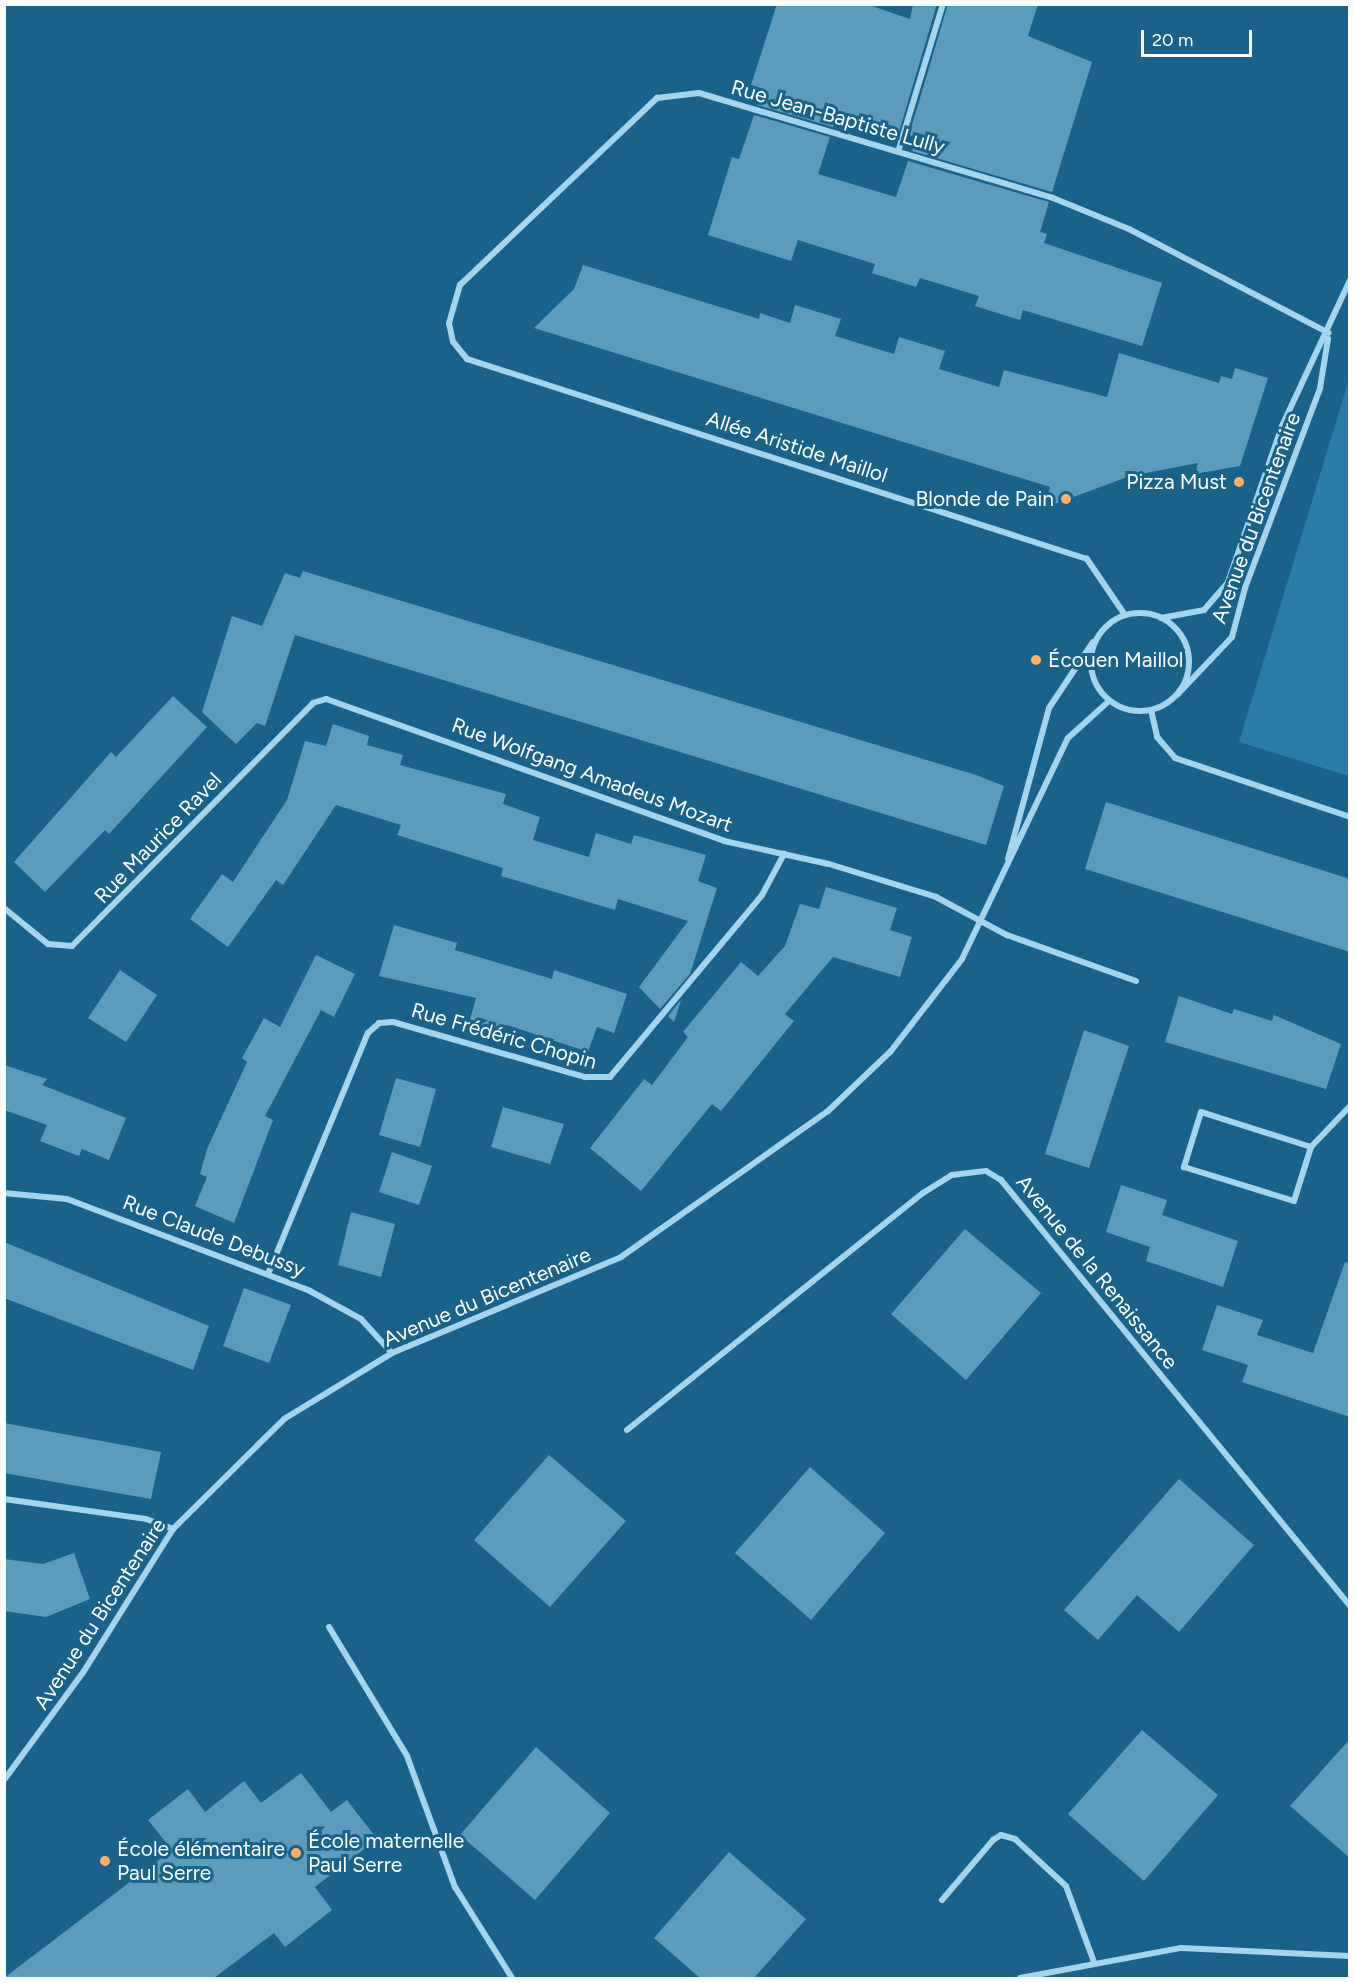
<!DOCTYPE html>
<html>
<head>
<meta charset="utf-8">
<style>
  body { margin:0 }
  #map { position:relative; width:1354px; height:1983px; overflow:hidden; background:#1b628a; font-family:Figtree,sans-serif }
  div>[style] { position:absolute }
  .green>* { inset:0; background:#2b7ca6 }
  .building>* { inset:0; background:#5d9bbd }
  .minor>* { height:6px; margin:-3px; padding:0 3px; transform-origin:3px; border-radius:3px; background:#a5d4ed }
  .minor>.ring { margin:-3px; padding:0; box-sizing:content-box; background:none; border:6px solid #a5d4ed; border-radius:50% }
  .dots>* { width:16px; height:16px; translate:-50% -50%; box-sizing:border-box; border:3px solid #1b628a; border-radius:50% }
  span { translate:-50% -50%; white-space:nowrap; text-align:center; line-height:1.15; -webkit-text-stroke:6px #1b628a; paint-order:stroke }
  .street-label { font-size:21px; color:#fff }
  .poi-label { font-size:21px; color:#fff }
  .right { translate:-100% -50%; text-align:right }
  .left { translate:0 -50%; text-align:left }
  .frame { position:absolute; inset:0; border:6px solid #fff; pointer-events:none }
  .scale { position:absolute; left:1141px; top:30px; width:111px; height:27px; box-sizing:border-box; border:3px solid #fff; border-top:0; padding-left:8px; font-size:18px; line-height:21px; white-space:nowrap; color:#fff; -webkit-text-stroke:4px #1b628a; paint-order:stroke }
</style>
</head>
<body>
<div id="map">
  <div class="green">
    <div style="clip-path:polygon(1349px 379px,1349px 776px,1239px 742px)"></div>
  </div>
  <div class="building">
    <div style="clip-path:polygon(777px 4px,866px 4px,910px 19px,913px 4px,937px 4px,899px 132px,837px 112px,833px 127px,757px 105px,763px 89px,751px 85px)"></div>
    <div style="clip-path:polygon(948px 4px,1038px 4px,1028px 36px,1092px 62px,1052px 192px,912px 151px,916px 137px,909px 135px)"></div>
    <div style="clip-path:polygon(754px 115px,830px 137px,818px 174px,896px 197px,908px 161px,1049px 202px,1040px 232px,1047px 234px,1044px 243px,1162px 283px,1142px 346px,1023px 310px,1020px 320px,975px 306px,979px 296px,920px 278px,916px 287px,872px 273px,875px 264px,798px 240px,791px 261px,708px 235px,732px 157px,739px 159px)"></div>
    <div style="clip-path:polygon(583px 265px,759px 319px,760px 313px,790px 323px,795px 305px,841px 319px,835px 336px,894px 354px,899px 337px,945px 351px,939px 369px,999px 387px,1004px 370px,1107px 397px,1119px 353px,1219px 383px,1221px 376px,1232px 379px,1235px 368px,1268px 378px,1240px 466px,1194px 474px,1198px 463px,1130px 476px,1044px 508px,1050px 487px,534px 328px,574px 289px)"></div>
    <div style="clip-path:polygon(303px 571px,976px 775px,1004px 786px,986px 845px,295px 635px,265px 726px,257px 723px,236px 744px,202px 712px,232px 616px,262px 626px,285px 573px,300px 578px)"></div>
    <div style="clip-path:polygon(173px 696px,207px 727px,109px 834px,105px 830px,45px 892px,14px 862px,111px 752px,116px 757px)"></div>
    <div style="clip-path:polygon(333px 724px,369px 736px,367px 745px,403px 755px,400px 765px,506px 794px,503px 804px,540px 817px,533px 840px,589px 857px,596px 833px,631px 844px,634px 835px,706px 855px,698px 881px,717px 888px,690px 974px,660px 1009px,639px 987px,688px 921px,618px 899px,615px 910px,501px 876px,503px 868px,397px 835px,401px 825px,336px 805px,283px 885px,276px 880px,228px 947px,190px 919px,222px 874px,233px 882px,287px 800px,305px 741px,326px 746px)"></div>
    <div style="clip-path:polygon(1106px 802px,1350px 879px,1350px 952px,1085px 869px)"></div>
    <div style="clip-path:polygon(826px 887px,897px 908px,890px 930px,912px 937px,900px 977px,833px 957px,785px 1014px,794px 1021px,721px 1111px,712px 1104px,641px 1191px,590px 1148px,644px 1079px,652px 1085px,688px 1037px,683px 1032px,741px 962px,758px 976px,785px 946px,800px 904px,819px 909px)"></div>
    <div style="clip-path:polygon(394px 925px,457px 943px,455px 950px,552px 979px,554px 970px,627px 994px,614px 1033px,597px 1027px,588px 1052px,507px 1025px,503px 1039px,468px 1027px,476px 998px,379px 976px)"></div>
    <div style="clip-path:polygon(316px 955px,355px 974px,334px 1017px,321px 1010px,265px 1116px,273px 1120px,234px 1223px,195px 1206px,207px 1177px,200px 1174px,207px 1149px,247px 1062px,242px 1058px,264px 1018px,280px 1027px)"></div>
    <div style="clip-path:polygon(120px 970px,157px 995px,126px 1042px,88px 1018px)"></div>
    <div style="clip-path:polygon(1179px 996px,1232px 1014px,1234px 1009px,1272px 1021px,1274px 1015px,1341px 1044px,1326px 1089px,1165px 1042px)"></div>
    <div style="clip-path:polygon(681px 1000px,674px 1022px,668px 1016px)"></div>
    <div style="clip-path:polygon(1084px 1030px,1129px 1046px,1089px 1168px,1045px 1154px)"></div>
    <div style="clip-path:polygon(4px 1065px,47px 1079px,42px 1085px,126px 1118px,109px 1160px,82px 1149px,79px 1156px,40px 1141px,47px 1125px,4px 1110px)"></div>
    <div style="clip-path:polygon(396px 1078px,436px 1089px,420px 1147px,379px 1135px)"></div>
    <div style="clip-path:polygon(503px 1107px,564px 1124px,550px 1164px,491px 1147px)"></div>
    <div style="clip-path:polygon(392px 1152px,432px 1166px,419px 1205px,379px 1192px)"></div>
    <div style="clip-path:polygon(1121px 1185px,1167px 1200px,1162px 1215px,1238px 1241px,1223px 1287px,1146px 1261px,1150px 1247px,1106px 1232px)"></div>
    <div style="clip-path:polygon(351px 1212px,395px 1224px,381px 1277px,338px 1265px)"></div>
    <div style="clip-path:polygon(965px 1229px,1041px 1293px,966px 1380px,891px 1314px)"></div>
    <div style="clip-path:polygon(4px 1242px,209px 1326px,193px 1370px,4px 1298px)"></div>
    <div style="clip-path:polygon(1345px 1262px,1350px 1263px,1350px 1417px,1242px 1382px,1248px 1365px,1202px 1350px,1217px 1305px,1263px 1320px,1257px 1335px,1313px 1353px)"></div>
    <div style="clip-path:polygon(244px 1288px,291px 1305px,269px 1363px,223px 1346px)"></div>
    <div style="clip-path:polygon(4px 1423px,161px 1452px,151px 1499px,4px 1473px)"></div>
    <div style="clip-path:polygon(549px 1455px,626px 1521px,550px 1607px,474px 1540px)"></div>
    <div style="clip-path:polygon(810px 1467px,885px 1533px,811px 1620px,735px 1553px)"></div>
    <div style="clip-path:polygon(1179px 1479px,1254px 1545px,1179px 1632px,1137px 1595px,1098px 1640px,1064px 1610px)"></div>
    <div style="clip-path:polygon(74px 1553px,90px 1599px,46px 1617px,4px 1611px,4px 1559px,43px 1564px)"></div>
    <div style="clip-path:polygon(1142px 1730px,1218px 1795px,1144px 1881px,1068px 1814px)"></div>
    <div style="clip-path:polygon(1350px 1739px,1350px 1858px,1290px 1806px)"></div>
    <div style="clip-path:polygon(536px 1747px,610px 1813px,535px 1900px,460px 1835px)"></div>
    <div style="clip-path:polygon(301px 1773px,331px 1812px,347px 1800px,377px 1839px,315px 1887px,332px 1910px,285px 1947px,274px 1933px,214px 1978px,4px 1978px,172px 1850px,148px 1820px,188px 1789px,205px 1812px,244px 1781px,261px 1803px)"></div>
    <div style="clip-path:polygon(729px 1852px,806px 1919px,754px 1978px,700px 1978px,654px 1938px)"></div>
  </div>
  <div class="minor">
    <div style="left:898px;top:152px;width:155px;rotate:-73.1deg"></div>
    <div class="ring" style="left:1091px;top:613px;width:92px;height:92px"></div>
    <div style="left:1125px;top:615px;width:68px;rotate:-124.2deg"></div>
    <div style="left:1087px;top:559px;width:651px;rotate:-162.12deg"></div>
    <div style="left:467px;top:359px;width:22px;rotate:-129deg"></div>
    <div style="left:453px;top:342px;width:19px;rotate:-102deg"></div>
    <div style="left:449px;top:323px;width:40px;rotate:-74deg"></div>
    <div style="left:460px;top:285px;width:272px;rotate:-43.5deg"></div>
    <div style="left:657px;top:98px;width:42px;rotate:-6.8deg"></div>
    <div style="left:699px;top:93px;width:369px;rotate:16.5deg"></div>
    <div style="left:1053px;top:198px;width:82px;rotate:22.2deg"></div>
    <div style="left:1129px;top:229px;width:225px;rotate:27.5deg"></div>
    <div style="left:1161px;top:618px;width:44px;rotate:-10.5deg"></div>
    <div style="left:1204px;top:610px;width:37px;rotate:-49deg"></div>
    <div style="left:1228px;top:582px;width:165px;rotate:-70.9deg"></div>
    <div style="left:1282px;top:426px;width:161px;rotate:-65deg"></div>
    <div style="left:1177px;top:695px;width:80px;rotate:-46.5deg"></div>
    <div style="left:1232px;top:637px;width:51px;rotate:-75.1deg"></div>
    <div style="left:1245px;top:588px;width:214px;rotate:-69.4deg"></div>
    <div style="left:1320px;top:388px;width:50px;rotate:-80.7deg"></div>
    <div style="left:1151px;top:710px;width:28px;rotate:77deg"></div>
    <div style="left:1157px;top:737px;width:28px;rotate:49deg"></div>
    <div style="left:1175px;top:758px;width:185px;rotate:18.6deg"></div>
    <div style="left:1008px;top:859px;width:156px;rotate:-74.8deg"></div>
    <div style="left:1049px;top:708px;width:79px;rotate:-56.3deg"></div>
    <div style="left:4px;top:908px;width:57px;rotate:39.3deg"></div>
    <div style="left:48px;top:944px;width:24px;rotate:5deg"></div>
    <div style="left:72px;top:946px;width:342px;rotate:-45.2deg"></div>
    <div style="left:313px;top:703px;width:14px;rotate:-17deg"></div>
    <div style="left:326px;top:699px;width:423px;rotate:19.6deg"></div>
    <div style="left:724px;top:841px;width:107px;rotate:12.4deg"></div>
    <div style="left:829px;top:864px;width:112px;rotate:17.1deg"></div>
    <div style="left:936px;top:897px;width:81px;rotate:28.2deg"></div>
    <div style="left:1007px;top:935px;width:137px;rotate:19.6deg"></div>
    <div style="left:1311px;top:1147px;width:115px;rotate:-162.3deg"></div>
    <div style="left:1201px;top:1112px;width:58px;rotate:107.2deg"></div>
    <div style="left:1184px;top:1167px;width:115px;rotate:17.2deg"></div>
    <div style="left:1294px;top:1201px;width:57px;rotate:-72.5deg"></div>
    <div style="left:1311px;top:1147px;width:57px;rotate:-46.4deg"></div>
    <div style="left:4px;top:1193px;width:63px;rotate:5.4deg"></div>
    <div style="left:67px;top:1199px;width:260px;rotate:20.7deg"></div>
    <div style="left:310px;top:1291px;width:58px;rotate:28.8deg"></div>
    <div style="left:361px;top:1319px;width:46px;rotate:47.6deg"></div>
    <div style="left:268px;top:1274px;width:261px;rotate:-67.5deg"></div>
    <div style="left:368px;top:1033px;width:15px;rotate:-42deg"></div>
    <div style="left:379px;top:1023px;width:14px;rotate:-4deg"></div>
    <div style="left:393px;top:1022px;width:200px;rotate:16deg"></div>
    <div style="left:585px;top:1077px;width:25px"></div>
    <div style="left:610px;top:1077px;width:237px;rotate:-50.1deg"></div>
    <div style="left:762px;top:895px;width:47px;rotate:-61.8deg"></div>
    <div style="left:627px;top:1430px;width:379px;rotate:-38.7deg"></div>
    <div style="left:923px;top:1193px;width:34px;rotate:-32deg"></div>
    <div style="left:952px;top:1175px;width:34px;rotate:-7deg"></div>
    <div style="left:986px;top:1171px;width:17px;rotate:31deg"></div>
    <div style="left:1001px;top:1180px;width:551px;rotate:50.67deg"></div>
    <div style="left:4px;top:1499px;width:143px;rotate:8deg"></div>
    <div style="left:146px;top:1519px;width:29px;rotate:20deg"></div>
    <div style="left:329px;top:1627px;width:151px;rotate:58.8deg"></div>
    <div style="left:407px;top:1756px;width:140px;rotate:69.9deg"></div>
    <div style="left:455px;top:1887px;width:107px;rotate:57.9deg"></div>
    <div style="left:4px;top:1780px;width:135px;rotate:-53.7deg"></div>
    <div style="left:84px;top:1671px;width:168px;rotate:-57.9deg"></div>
    <div style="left:173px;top:1529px;width:156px;rotate:-44.7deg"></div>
    <div style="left:284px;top:1419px;width:127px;rotate:-31.4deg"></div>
    <div style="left:392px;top:1353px;width:248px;rotate:-22.7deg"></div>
    <div style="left:621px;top:1257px;width:253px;rotate:-35.2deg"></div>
    <div style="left:828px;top:1111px;width:87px;rotate:-43.6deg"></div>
    <div style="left:891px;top:1051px;width:116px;rotate:-52.3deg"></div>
    <div style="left:962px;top:959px;width:245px;rotate:-64.4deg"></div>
    <div style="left:1068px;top:738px;width:55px;rotate:-42.1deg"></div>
    <div style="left:942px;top:1900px;width:79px;rotate:-49.6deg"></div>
    <div style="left:993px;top:1840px;width:9px;rotate:-32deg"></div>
    <div style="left:1001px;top:1835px;width:15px;rotate:16deg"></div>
    <div style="left:1015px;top:1839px;width:69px;rotate:42.7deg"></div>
    <div style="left:1066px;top:1886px;width:81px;rotate:69.8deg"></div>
    <div style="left:1020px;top:1978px;width:164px;rotate:-10.6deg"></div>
    <div style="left:1181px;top:1948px;width:169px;rotate:2.7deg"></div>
  </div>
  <div class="dots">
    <div style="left:1239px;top:482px;background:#feb162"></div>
    <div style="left:1066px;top:499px;background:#feb162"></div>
    <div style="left:1036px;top:660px;background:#feb162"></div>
    <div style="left:296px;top:1853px;background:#feb162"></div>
    <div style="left:105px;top:1861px;background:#feb162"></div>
  </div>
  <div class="street-label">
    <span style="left:838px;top:117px;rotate:16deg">Rue Jean-Baptiste Lully</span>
    <span style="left:797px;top:447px;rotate:18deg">Allée Aristide Maillol</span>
    <span style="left:1256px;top:518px;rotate:-70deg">Avenue du Bicentenaire</span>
    <span style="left:592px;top:775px;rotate:20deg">Rue Wolfgang Amadeus Mozart</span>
    <span style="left:158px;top:838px;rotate:-46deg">Rue Maurice Ravel</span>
    <span style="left:504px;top:1036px;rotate:16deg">Rue Frédéric Chopin</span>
    <span style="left:214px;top:1236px;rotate:21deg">Rue Claude Debussy</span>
    <span style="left:1097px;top:1272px;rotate:51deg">Avenue de la Renaissance</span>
    <span style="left:487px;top:1297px;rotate:-23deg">Avenue du Bicentenaire</span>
    <span style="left:100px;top:1614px;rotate:-57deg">Avenue du Bicentenaire</span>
  </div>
  <div class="poi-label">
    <span class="right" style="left:1227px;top:482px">Pizza Must</span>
    <span class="right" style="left:1054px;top:499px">Blonde de Pain</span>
    <span class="left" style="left:1048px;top:660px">Écouen Maillol</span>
    <span class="left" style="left:308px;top:1853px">École maternelle<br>Paul Serre</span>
    <span class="left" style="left:117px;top:1861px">École élémentaire<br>Paul Serre</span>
  </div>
  <div class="frame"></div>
  <div class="scale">20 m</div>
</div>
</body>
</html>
